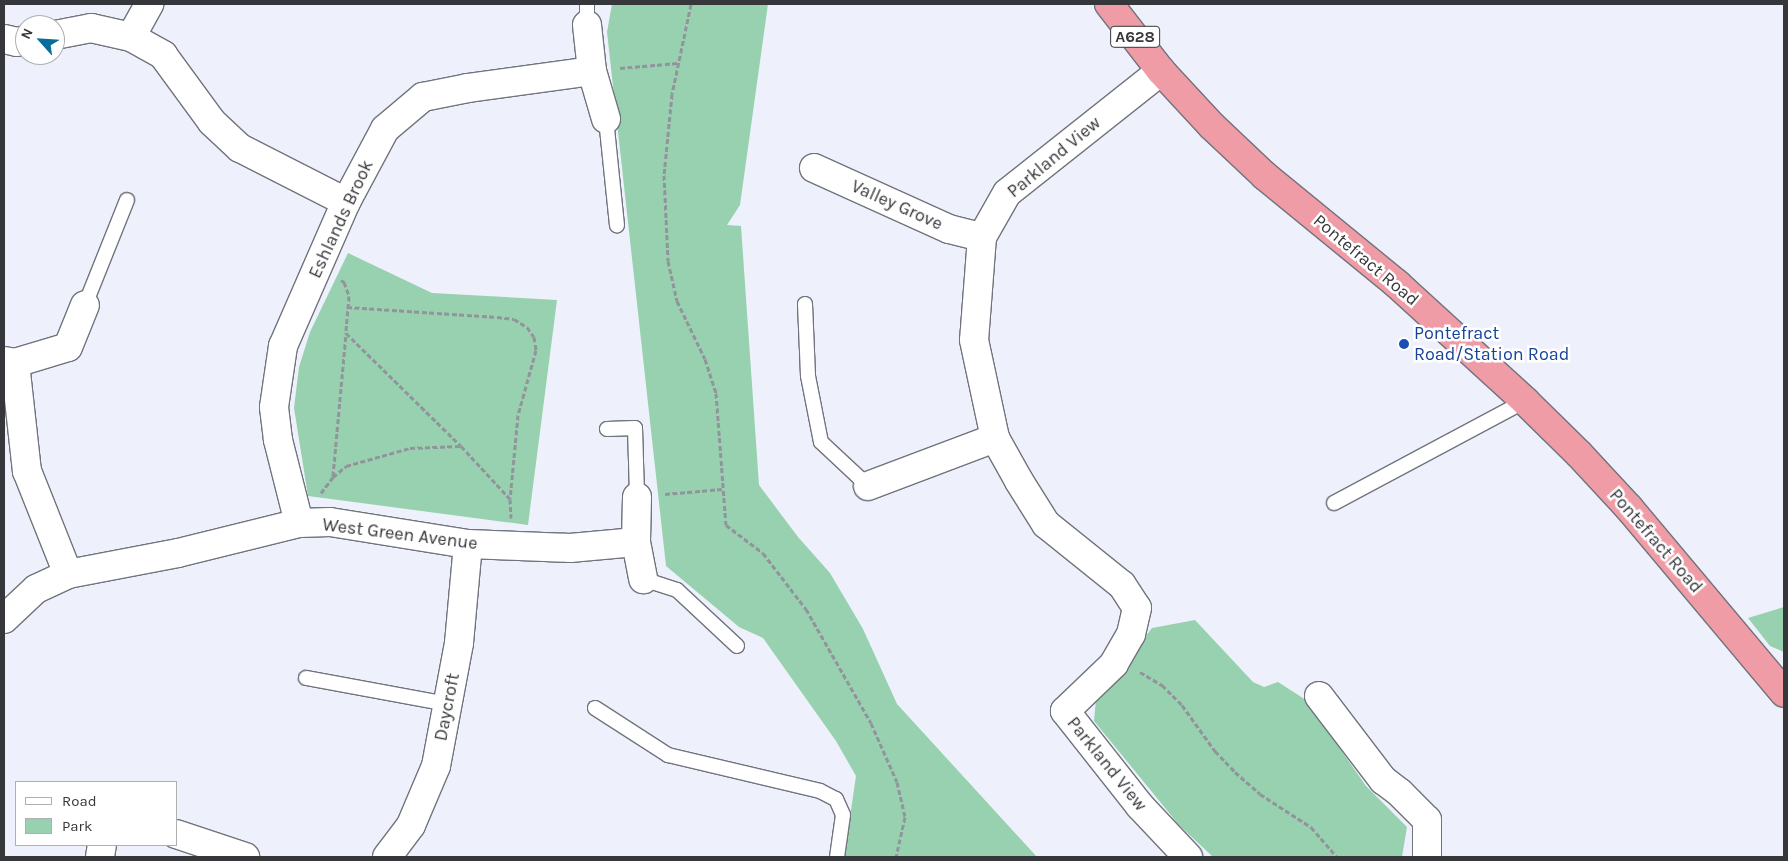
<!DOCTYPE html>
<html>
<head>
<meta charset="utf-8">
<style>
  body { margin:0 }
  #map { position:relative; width:1788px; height:861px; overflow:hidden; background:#eef1fb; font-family:Karla,sans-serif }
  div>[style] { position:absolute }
  .green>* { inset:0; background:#97d1af }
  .path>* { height:3px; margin-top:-1.5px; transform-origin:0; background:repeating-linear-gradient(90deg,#92949b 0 5px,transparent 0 7.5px) }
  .roads { filter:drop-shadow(1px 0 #70747c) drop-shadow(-1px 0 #70747c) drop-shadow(0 1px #70747c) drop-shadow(0 -1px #70747c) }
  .service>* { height:14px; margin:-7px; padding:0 7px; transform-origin:7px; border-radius:7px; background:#fff }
  .minor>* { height:28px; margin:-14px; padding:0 14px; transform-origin:14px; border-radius:14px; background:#fff }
  .trunk>* { height:28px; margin:-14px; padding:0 14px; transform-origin:14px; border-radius:14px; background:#f09ca6 }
  .dots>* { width:14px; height:14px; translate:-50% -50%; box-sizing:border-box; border:2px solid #fff; border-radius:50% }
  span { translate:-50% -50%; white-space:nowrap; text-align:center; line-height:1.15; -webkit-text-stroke:5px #fff; paint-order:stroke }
  .shield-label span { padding:1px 4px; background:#fff; border:1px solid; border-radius:4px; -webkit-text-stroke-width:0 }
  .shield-label { font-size:16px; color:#36373b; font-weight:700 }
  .street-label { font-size:18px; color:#36373b }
  .transit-label { font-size:18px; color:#164399 }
  .left { translate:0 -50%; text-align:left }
  .frame { position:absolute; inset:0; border:5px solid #36373b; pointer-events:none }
  .legend { position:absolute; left:15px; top:781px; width:162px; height:65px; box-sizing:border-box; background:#fff; border:1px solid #afafb1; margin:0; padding:6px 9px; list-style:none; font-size:15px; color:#36373b }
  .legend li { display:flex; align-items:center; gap:10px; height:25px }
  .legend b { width:25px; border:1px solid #afafb1 }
  .north { position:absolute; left:15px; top:15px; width:50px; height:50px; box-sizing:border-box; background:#fff; border:1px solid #afafb1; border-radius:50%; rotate:296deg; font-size:14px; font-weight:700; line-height:20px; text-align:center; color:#36373b }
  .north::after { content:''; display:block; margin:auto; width:18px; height:22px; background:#066d9b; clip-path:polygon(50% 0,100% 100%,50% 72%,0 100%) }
</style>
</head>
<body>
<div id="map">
  <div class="green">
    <div style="clip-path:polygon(612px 4px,768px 4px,740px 205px,727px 225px,741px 226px,759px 485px,798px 537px,830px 573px,863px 629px,897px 704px,1037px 857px,844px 857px,856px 776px,836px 741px,763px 638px,739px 627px,666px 566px,607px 32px)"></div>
    <div style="clip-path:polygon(348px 253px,432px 293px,557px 300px,528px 525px,308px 496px,294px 408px,299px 367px,310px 332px)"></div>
    <div style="clip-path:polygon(1784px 607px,1784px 652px,1770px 646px,1748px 618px)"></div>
    <div style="clip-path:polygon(1195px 620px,1253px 682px,1264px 687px,1278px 682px,1306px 700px,1366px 786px,1407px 827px,1402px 857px,1213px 857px,1179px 825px,1094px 721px,1096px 699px,1152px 628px)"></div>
  </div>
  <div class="path">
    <div style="left:691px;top:4px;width:92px;rotate:101.9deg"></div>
    <div style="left:672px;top:94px;width:81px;rotate:95.6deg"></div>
    <div style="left:664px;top:175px;width:86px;rotate:87.3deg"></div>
    <div style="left:668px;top:261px;width:41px;rotate:77.3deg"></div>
    <div style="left:677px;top:301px;width:64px;rotate:64.2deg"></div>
    <div style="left:705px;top:359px;width:36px;rotate:72deg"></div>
    <div style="left:716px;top:393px;width:132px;rotate:85.7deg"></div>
    <div style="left:726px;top:525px;width:46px;rotate:37.1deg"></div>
    <div style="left:763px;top:553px;width:71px;rotate:52.5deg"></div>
    <div style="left:806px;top:609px;width:131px;rotate:60.3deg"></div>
    <div style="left:871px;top:723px;width:64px;rotate:66.2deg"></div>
    <div style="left:897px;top:782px;width:36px;rotate:77deg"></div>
    <div style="left:905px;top:817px;width:41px;rotate:102.7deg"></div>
    <div style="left:620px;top:68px;width:58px;rotate:-4.9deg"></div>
    <div style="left:341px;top:280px;width:4px;rotate:34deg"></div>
    <div style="left:344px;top:282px;width:15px;rotate:70deg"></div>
    <div style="left:349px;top:296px;width:37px;rotate:95deg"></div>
    <div style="left:346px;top:333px;width:161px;rotate:44.5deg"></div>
    <div style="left:461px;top:446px;width:72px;rotate:47.2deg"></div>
    <div style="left:510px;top:499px;width:19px;rotate:87deg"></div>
    <div style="left:347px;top:307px;width:150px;rotate:3.8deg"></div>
    <div style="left:497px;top:317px;width:17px;rotate:7deg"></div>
    <div style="left:514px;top:319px;width:15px;rotate:32deg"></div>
    <div style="left:527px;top:327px;width:12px;rotate:55deg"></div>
    <div style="left:534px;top:337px;width:13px;rotate:81deg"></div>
    <div style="left:536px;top:350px;width:67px;rotate:105.5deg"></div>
    <div style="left:518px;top:415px;width:84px;rotate:95.4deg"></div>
    <div style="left:333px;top:476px;width:144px;rotate:-84.8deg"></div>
    <div style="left:321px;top:493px;width:20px;rotate:-53deg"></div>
    <div style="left:333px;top:477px;width:17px;rotate:-40deg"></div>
    <div style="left:346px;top:466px;width:66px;rotate:-15.7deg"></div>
    <div style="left:410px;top:448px;width:50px;rotate:-2.3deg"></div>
    <div style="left:665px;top:494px;width:57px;rotate:-5deg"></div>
    <div style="left:1140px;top:672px;width:26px;rotate:31deg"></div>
    <div style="left:1162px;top:685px;width:28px;rotate:45deg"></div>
    <div style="left:1182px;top:705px;width:57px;rotate:54.3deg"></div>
    <div style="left:1215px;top:751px;width:29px;rotate:46deg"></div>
    <div style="left:1235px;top:772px;width:33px;rotate:41deg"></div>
    <div style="left:1260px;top:794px;width:61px;rotate:32.9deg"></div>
    <div style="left:1311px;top:827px;width:40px;rotate:49deg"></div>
  </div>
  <div class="roads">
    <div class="service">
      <div style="left:587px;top:4px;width:21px;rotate:90deg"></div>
      <div style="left:606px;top:119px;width:107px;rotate:84.1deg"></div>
      <div style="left:805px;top:304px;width:72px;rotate:87.6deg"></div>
      <div style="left:808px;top:376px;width:67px;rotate:78.9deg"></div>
      <div style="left:821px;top:442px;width:64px;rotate:43.1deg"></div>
      <div style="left:85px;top:305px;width:113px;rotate:-68.2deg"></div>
      <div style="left:607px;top:429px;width:28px;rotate:-2deg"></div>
      <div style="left:635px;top:428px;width:69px;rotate:88.3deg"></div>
      <div style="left:1334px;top:503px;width:217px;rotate:-28.1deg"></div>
      <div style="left:643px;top:579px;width:36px;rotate:18deg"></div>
      <div style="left:677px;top:590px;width:82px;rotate:43deg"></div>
      <div style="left:306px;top:678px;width:143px;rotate:10.4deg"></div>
      <div style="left:595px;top:708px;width:87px;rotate:32.8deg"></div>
      <div style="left:668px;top:755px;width:156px;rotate:13.3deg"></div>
      <div style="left:820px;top:791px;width:18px;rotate:27deg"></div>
      <div style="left:836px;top:799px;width:17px;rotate:66deg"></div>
      <div style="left:843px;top:815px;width:42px;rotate:98.1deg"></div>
    </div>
    <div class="minor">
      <div style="left:587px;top:25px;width:46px;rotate:83.8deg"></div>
      <div style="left:592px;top:71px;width:50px;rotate:73.7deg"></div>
      <div style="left:55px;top:35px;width:37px;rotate:-11deg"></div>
      <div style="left:91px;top:28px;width:41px;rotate:12.7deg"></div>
      <div style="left:131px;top:37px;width:37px;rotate:29deg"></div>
      <div style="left:163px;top:55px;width:83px;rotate:53.8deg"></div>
      <div style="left:212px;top:122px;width:38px;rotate:43deg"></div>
      <div style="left:240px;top:148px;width:119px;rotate:27deg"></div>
      <div style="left:131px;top:37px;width:38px;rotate:-61deg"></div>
      <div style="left:4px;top:39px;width:13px;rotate:13deg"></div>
      <div style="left:17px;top:42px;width:8px;rotate:-14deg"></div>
      <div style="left:1161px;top:71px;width:196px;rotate:141.6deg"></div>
      <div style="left:1007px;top:193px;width:51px;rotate:119.6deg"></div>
      <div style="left:982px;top:237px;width:103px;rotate:94.4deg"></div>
      <div style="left:974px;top:340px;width:100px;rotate:77.9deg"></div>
      <div style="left:995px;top:438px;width:49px;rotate:60.8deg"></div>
      <div style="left:1019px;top:481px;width:51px;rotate:57.9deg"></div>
      <div style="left:1046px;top:524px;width:97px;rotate:38.8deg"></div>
      <div style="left:1122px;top:585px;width:27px;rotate:57deg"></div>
      <div style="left:1137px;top:608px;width:27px;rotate:103deg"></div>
      <div style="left:1131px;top:634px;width:34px;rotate:120deg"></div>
      <div style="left:1114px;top:664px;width:68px;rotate:136.2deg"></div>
      <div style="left:1065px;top:711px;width:121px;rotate:51.7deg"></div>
      <div style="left:1140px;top:806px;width:70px;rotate:46.7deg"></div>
      <div style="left:814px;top:168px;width:148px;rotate:24.3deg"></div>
      <div style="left:949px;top:229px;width:34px;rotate:14deg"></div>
      <div style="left:4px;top:361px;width:11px;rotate:10deg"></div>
      <div style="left:15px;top:363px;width:55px;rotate:-16.8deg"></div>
      <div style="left:68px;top:347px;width:45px;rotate:-68deg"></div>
      <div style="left:15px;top:363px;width:109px;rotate:83.7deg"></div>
      <div style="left:27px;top:471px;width:111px;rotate:68.3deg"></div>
      <div style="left:868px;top:486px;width:136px;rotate:-20.7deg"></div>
      <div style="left:637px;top:497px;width:45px;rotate:91.3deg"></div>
      <div style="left:636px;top:542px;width:38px;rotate:79deg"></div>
      <div style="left:299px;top:523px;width:86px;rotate:-104.2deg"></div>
      <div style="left:278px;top:440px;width:33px;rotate:-97deg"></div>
      <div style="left:274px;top:407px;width:62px;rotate:-81.6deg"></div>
      <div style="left:283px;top:346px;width:157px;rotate:-66.4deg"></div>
      <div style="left:346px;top:202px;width:83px;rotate:-61.9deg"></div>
      <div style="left:385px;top:129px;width:50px;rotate:-40.1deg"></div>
      <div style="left:423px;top:97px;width:46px;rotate:-11.3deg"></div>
      <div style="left:468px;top:88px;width:125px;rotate:-7.8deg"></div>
      <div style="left:4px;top:619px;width:44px;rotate:-43.2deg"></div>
      <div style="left:36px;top:589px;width:35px;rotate:-25deg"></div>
      <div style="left:68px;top:574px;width:112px;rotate:-10.8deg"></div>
      <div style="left:178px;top:553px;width:125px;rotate:-13.9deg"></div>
      <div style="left:299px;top:523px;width:31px;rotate:-2deg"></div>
      <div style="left:330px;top:522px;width:140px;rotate:9.1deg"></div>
      <div style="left:468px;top:544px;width:102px;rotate:2.2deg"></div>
      <div style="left:570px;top:548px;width:66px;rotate:-5.2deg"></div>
      <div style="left:1319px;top:696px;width:106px;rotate:52.7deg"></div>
      <div style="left:1383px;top:780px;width:21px;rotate:37deg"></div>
      <div style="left:1400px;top:793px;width:38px;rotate:45deg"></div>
      <div style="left:1427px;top:820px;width:37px;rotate:90deg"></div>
      <div style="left:176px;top:834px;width:73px;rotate:18.4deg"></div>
      <div style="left:100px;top:857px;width:12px;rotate:-81deg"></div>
      <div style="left:387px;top:857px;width:40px;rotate:-53deg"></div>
      <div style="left:411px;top:825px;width:64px;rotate:-67deg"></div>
      <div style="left:436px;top:766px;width:125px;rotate:-79.4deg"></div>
      <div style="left:459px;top:643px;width:99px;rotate:-84.8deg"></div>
    </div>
    <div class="trunk">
      <div style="left:1109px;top:4px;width:85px;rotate:52.2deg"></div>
      <div style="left:1161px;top:71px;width:75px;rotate:47.2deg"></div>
      <div style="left:1212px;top:126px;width:73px;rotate:43.3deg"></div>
      <div style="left:1265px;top:176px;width:171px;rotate:39.3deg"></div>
      <div style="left:1397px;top:284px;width:173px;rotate:42.4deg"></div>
      <div style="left:1525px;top:401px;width:76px;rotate:44.5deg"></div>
      <div style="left:1579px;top:454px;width:74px;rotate:47.2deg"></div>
      <div style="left:1629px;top:508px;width:241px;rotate:50deg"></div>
    </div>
  </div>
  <div class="dots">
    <div style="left:1404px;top:344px;background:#1a4fb4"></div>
  </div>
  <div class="shield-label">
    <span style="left:1135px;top:37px">A628</span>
  </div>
  <div class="street-label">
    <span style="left:1054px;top:157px;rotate:-40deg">Parkland View</span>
    <span style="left:897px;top:205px;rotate:24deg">Valley Grove</span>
    <span style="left:341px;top:219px;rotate:-65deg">Eshlands Brook</span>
    <span style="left:1366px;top:260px;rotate:40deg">Pontefract Road</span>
    <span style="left:400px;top:534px;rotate:7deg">West Green Avenue</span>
    <span style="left:1656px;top:541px;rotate:49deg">Pontefract Road</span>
    <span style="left:447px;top:707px;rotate:-79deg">Daycroft</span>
    <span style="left:1107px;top:764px;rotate:51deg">Parkland View</span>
  </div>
  <div class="transit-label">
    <span class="left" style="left:1414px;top:344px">Pontefract<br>Road/Station Road</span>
  </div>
  <div class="frame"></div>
  <ul class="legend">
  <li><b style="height:6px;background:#fff"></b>Road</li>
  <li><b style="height:14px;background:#97d1af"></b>Park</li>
  </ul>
  <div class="north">N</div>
</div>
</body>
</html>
